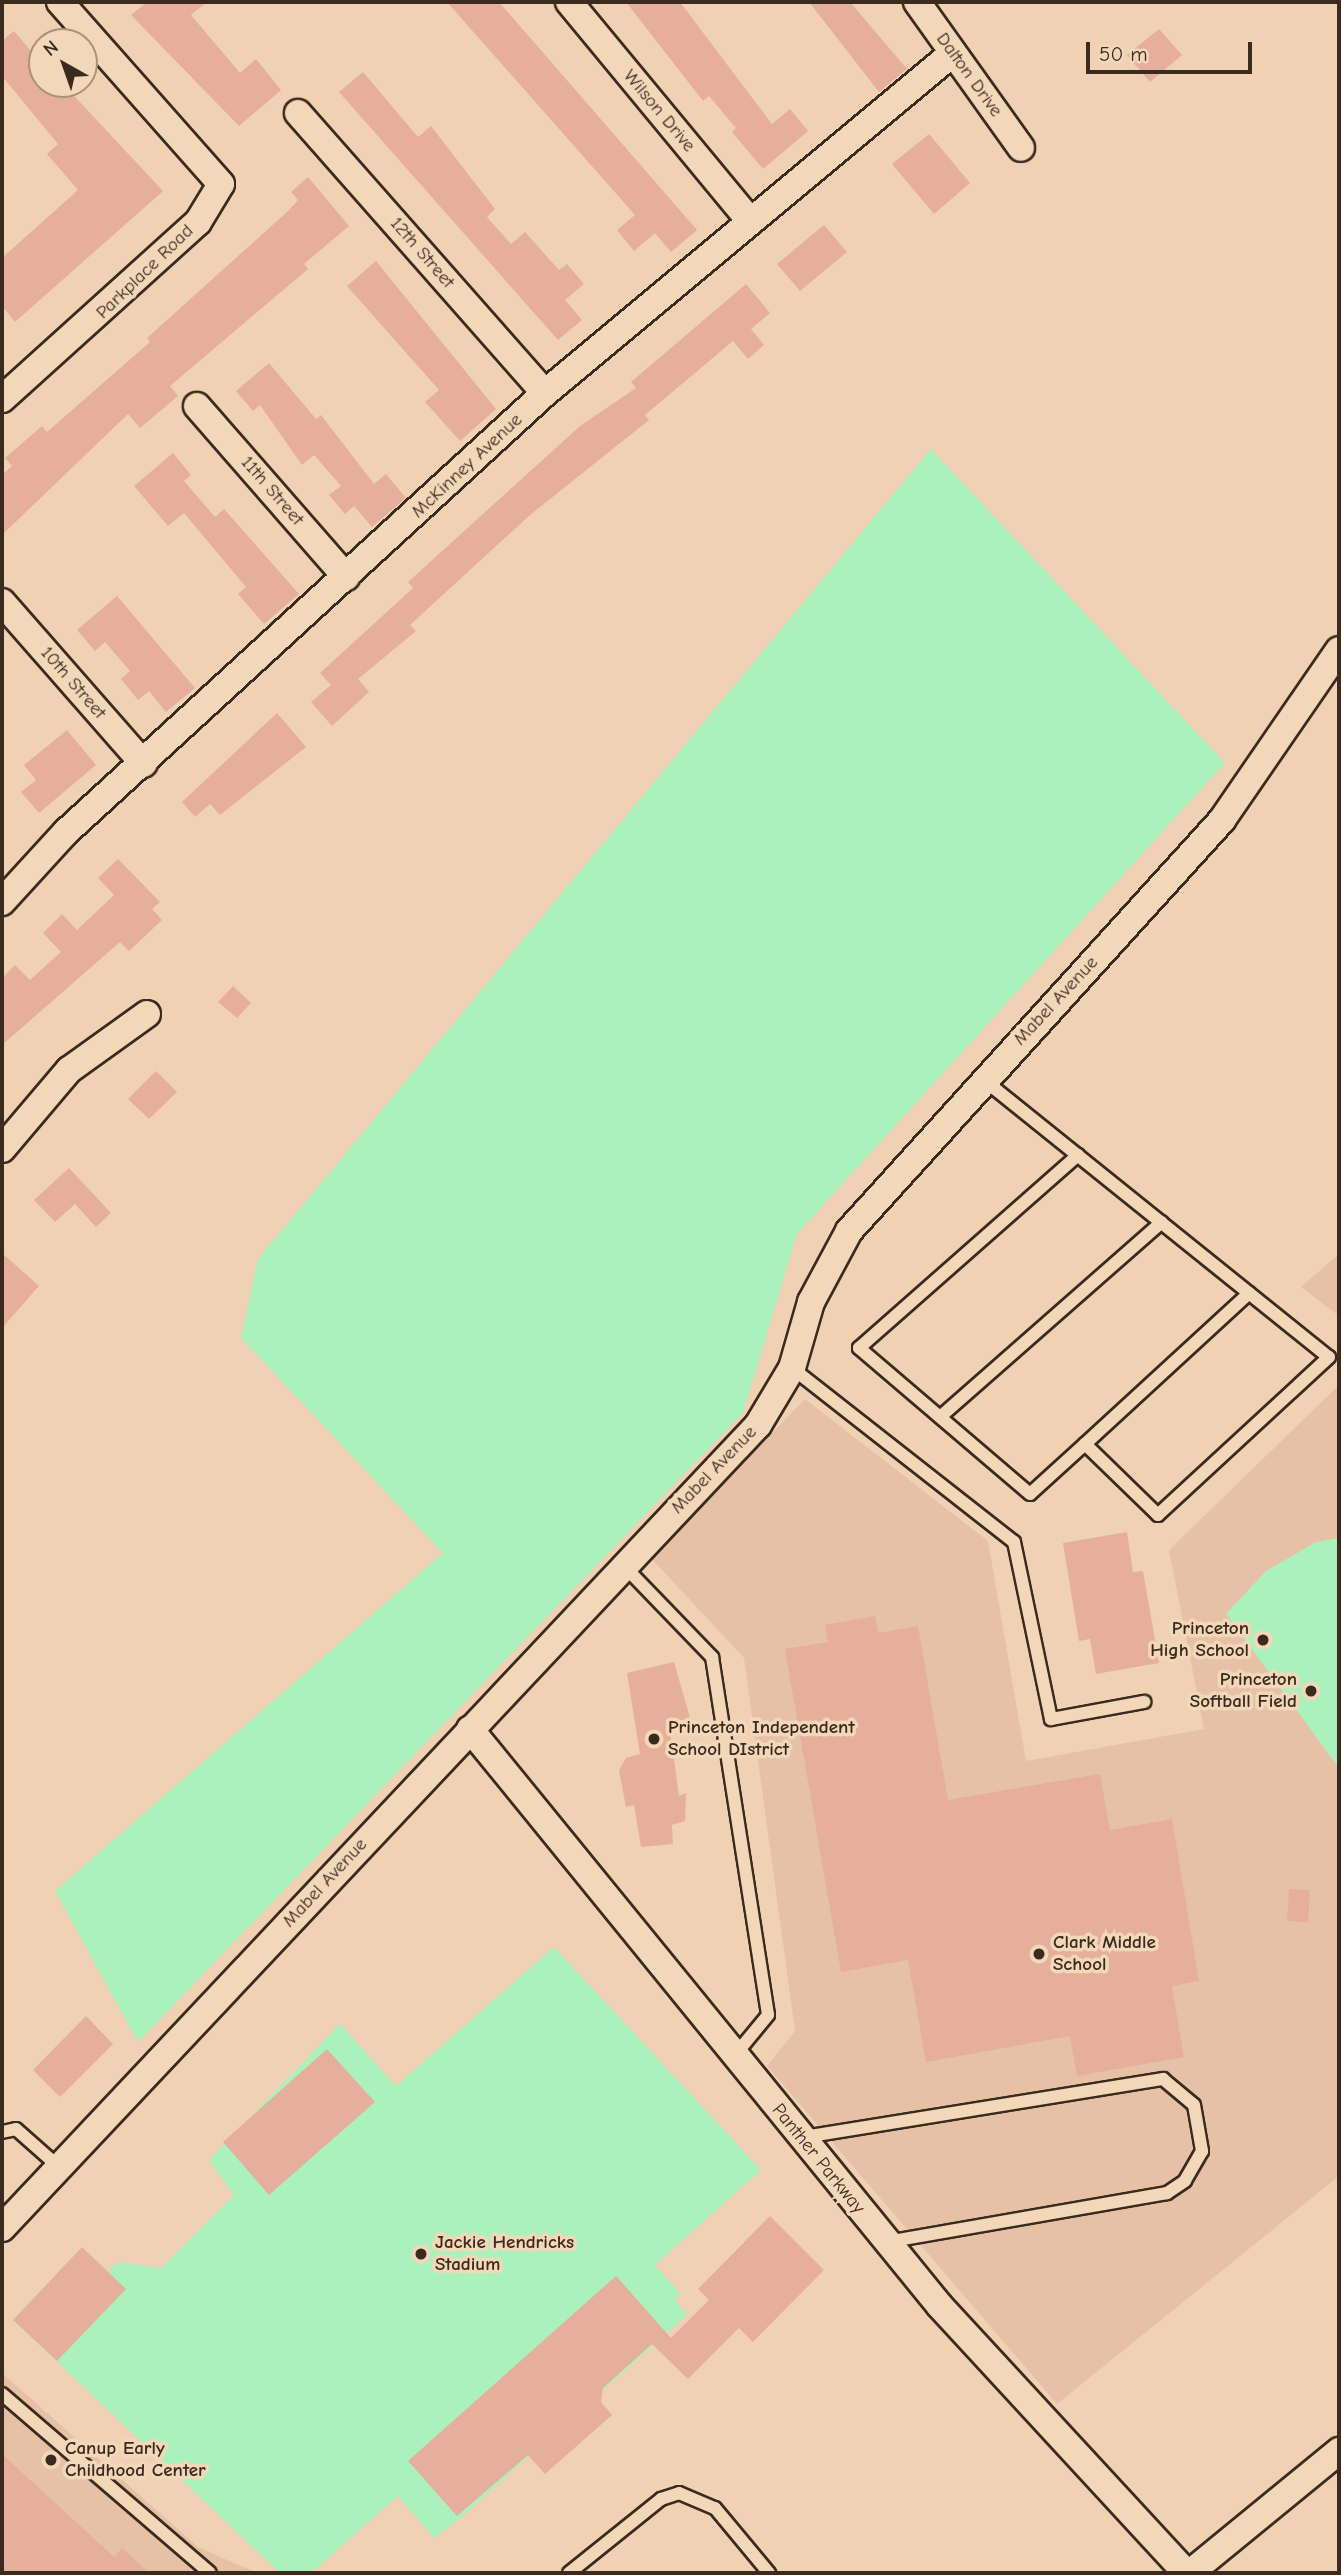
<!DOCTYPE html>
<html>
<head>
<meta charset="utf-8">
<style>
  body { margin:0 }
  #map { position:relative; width:1341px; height:2575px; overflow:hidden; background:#f1d1b4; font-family:"Comic Neue",sans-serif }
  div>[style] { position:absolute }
  .built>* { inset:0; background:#e6c1a6 }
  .green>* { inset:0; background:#aaf1bd }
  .building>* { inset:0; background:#e5af9b }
  .roads { filter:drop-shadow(2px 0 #3b2a1e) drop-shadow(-2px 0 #3b2a1e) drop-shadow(0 2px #3b2a1e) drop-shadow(0 -2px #3b2a1e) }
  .lane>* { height:12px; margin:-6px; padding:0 6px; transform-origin:6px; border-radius:6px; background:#f2d8b9 }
  .street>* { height:26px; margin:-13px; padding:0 13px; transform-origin:13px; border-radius:13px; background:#f2d8b9 }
  .dots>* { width:19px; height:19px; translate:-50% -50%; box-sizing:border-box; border:4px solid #f2d8b9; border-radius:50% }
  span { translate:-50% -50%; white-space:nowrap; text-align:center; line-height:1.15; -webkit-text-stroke:7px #f2d8b9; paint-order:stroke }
  .street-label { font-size:19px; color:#3b2a1e }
  .poi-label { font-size:19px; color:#3b2a1e; font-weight:700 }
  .right { translate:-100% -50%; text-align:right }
  .left { translate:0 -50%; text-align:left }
  .frame { position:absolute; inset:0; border:4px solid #3b2a1e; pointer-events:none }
  .north { position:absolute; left:28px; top:28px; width:70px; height:70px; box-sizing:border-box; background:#f2d8b9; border:2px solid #a9927b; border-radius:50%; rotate:320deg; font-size:19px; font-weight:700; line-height:28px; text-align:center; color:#3b2a1e }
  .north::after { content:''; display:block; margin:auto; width:24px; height:32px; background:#3b2a1e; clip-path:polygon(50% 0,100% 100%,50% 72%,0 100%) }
  .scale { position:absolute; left:1086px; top:42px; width:166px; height:32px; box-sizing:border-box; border:4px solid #3b2a1e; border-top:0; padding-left:9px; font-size:21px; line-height:24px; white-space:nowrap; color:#3b2a1e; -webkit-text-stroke:5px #f2d8b9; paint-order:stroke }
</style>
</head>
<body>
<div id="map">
  <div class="built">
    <div style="clip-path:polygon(1339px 1254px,1339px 1316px,1301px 1287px)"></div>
    <div style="clip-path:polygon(1339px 1385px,1339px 2176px,1057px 2404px,767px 2066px,795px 2031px,744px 1658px,651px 1558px,805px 1399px,988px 1541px,1026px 1761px,1204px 1729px,1169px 1550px)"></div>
    <div style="clip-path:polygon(2px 2373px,198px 2547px,257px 2573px,2px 2573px)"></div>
  </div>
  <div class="green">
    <div style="clip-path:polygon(931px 449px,1225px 763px,797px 1234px,743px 1413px,138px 2042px,55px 1891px,443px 1553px,241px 1338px,258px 1259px)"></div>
    <div style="clip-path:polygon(1339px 1538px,1339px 1768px,1226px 1614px,1266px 1571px,1316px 1542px)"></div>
    <div style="clip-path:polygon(554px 1947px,761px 2170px,655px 2265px,681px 2294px,675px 2300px,687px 2315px,458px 2520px,434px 2538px,398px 2496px,311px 2573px,280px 2573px,13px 2320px,82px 2247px,108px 2272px,118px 2262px,161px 2268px,234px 2195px,209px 2160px,340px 2024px,396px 2086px)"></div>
  </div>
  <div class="building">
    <div style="clip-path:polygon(147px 2px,207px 2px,191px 15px,240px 73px,256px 59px,281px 90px,239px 126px,131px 15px)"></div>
    <div style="clip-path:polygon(447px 2px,499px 2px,697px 230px,671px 252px,655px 233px,634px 251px,617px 230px,635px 215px)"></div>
    <div style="clip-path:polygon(626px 2px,680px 2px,772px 124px,790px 109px,808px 131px,763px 169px,732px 132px,736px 128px,709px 96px,703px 101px)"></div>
    <div style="clip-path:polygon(809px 2px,850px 2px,907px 69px,879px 92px)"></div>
    <div style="clip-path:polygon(1159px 29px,1182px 55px,1150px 82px,1127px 55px)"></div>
    <div style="clip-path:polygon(14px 31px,42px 64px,42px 84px,63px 84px,163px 191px,15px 322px,2px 306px,2px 258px,78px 190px,47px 154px,58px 144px,2px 76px,2px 41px)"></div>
    <div style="clip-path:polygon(363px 72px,418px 137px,431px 126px,495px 209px,487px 217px,511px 244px,525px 232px,559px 270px,567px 264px,584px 284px,565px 300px,582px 320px,558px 340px,339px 92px)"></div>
    <div style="clip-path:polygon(929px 134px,970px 183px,934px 214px,892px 164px)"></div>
    <div style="clip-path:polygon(308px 177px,349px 226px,304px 264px,308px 269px,170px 386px,178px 396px,140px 428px,128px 414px,2px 535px,2px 475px,12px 466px,5px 458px,42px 426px,47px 432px,150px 342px,147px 338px,287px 212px,298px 200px,291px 192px)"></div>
    <div style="clip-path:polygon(824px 225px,847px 252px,800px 291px,777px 264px)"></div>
    <div style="clip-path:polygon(376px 261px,496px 409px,460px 441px,425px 402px,439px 390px,347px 286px)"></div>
    <div style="clip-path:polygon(746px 284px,770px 313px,751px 329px,764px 345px,748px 359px,733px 341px,645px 415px,649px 420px,530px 515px,410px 625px,416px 631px,358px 679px,369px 692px,332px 726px,311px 702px,331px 685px,320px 673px,413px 588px,408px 582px,580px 426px,636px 388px,631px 382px)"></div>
    <div style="clip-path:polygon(269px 363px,316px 419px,321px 415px,374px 484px,386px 474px,406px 498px,372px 527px,354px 506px,345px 514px,329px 495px,341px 486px,314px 455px,302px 465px,260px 405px,253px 411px,236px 391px)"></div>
    <div style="clip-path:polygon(173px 453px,191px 475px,184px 481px,215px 517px,224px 509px,299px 594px,264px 624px,238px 594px,246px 587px,184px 513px,168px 526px,134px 486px)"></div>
    <div style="clip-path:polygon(117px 596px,195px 688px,166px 712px,149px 691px,138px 700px,121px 679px,130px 671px,105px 642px,95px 651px,77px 630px)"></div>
    <div style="clip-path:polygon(277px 713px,306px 747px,220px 815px,210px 804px,195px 817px,182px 802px)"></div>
    <div style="clip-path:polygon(67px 730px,96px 765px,39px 813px,21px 792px,36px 780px,24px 765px)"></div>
    <div style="clip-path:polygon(118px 859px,160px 902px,152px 909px,162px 920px,129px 951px,120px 942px,2px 1045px,2px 978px,15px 965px,30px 980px,61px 952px,43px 933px,62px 914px,77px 930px,114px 895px,98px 878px)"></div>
    <div style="clip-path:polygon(233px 986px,251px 1003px,237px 1018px,218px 1002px)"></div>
    <div style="clip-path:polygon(156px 1071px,177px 1092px,149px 1119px,128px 1099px)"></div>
    <div style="clip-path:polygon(69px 1168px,111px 1213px,96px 1227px,75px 1204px,55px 1222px,34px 1200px)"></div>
    <div style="clip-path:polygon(2px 1253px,39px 1286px,2px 1328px)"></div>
    <div style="clip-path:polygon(1127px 1532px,1133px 1572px,1143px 1571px,1159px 1663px,1096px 1674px,1090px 1639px,1079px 1641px,1063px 1543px)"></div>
    <div style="clip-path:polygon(875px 1616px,878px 1633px,918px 1626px,948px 1800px,1100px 1774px,1110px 1830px,1172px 1819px,1199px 1981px,1172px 1986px,1184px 2057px,1077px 2076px,1070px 2036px,926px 2062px,908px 1960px,841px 1972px,785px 1649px,828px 1642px,825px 1625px)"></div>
    <div style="clip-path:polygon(674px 1662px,690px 1718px,669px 1723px,679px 1796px,686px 1793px,685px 1821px,672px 1825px,673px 1844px,641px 1847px,634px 1805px,626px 1807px,619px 1770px,626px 1758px,640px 1754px,627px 1673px)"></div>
    <div style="clip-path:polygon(1289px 1889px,1310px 1890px,1308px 1922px,1287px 1921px)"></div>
    <div style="clip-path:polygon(86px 2016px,113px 2044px,60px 2097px,33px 2070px)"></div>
    <div style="clip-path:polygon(327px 2049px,375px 2102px,269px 2195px,223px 2142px)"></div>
    <div style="clip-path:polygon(770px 2216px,824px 2270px,753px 2342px,739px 2328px,688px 2379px,652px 2344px,603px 2388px,601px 2402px,612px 2415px,545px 2474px,528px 2455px,457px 2516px,408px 2461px,616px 2276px,671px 2338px,709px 2300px,698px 2289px)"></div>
    <div style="clip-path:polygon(82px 2247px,126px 2289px,57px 2361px,13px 2320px)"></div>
    <div style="clip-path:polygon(2px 2454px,114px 2557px,122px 2548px,149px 2573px,2px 2573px)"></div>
  </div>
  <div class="roads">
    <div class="lane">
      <div style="left:984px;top:1080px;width:442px;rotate:38.8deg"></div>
      <div style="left:1329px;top:1357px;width:233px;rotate:137.3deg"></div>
      <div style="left:1158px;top:1515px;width:102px;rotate:-135.8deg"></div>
      <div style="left:1085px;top:1444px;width:74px;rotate:137.7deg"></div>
      <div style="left:1030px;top:1494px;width:225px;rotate:-139.5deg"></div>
      <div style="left:859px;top:1348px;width:292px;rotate:-41.4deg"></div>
      <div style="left:792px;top:1368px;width:282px;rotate:38.1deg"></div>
      <div style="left:1014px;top:1542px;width:181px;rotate:78.2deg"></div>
      <div style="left:1051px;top:1719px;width:95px;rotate:-10.4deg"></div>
      <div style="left:940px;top:1417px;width:295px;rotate:-41.3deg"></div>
      <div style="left:1085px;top:1444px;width:223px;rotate:-42.6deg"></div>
      <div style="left:624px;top:1566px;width:127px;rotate:46deg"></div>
      <div style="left:712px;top:1657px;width:362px;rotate:81.1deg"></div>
      <div style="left:768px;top:2015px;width:52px;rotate:129.5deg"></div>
      <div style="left:2px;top:2132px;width:14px;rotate:-12deg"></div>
      <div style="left:16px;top:2129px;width:57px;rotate:41.5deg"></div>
      <div style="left:804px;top:2137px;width:364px;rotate:-9.2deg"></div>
      <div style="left:1163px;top:2079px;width:40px;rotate:40deg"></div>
      <div style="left:1194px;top:2105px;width:47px;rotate:80.1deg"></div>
      <div style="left:1202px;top:2151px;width:34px;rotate:120deg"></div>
      <div style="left:1185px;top:2181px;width:22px;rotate:146deg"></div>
      <div style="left:1167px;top:2193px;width:284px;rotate:170.1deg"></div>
      <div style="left:2px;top:2394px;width:274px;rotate:40.7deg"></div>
      <div style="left:569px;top:2573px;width:118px;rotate:-38.8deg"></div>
      <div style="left:661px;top:2499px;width:19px;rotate:-18deg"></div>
      <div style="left:679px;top:2493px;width:39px;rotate:23deg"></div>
      <div style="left:715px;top:2508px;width:85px;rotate:50.3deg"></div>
    </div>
    <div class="street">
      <div style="left:569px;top:2px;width:284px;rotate:50.4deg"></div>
      <div style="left:917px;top:2px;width:179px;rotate:54.5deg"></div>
      <div style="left:298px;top:113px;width:373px;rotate:48.6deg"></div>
      <div style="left:2px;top:399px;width:264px;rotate:-42.1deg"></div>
      <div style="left:198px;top:222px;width:44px;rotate:-58.8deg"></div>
      <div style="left:221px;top:184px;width:243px;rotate:-131.5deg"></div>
      <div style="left:197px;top:406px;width:227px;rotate:48.9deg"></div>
      <div style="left:2px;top:602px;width:215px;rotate:48.8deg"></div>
      <div style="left:2px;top:902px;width:95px;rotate:-47.6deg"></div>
      <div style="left:66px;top:832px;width:650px;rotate:-42.51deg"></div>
      <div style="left:545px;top:393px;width:531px;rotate:-39.81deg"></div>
      <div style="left:2px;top:1149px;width:104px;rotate:-49.7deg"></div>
      <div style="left:69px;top:1070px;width:96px;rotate:-35.7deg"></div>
      <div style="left:470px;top:1729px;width:744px;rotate:50.84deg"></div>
      <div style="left:940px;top:2306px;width:363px;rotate:47.3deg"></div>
      <div style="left:2px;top:2228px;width:1103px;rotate:-46.73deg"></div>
      <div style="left:758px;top:1425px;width:66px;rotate:-59.2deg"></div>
      <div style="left:792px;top:1368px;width:69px;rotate:-73.9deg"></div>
      <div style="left:811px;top:1302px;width:81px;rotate:-61.8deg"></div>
      <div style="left:849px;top:1231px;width:555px;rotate:-47.77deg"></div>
      <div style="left:1222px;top:820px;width:206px;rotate:-55.5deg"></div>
      <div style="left:1190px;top:2573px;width:193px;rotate:-39.3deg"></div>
    </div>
  </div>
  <div class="dots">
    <div style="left:1263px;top:1640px;background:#3b2a1e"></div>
    <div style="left:1311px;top:1691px;background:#3b2a1e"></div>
    <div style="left:654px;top:1739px;background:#3b2a1e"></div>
    <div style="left:1039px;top:1954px;background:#3b2a1e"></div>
    <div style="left:421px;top:2254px;background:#3b2a1e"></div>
    <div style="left:51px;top:2460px;background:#3b2a1e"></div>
  </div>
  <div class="street-label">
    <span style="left:969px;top:75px;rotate:54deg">Dalton Drive</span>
    <span style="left:659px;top:111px;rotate:50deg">Wilson Drive</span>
    <span style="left:422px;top:253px;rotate:49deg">12th Street</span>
    <span style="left:145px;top:272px;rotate:-44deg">Parkplace Road</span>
    <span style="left:467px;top:466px;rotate:-43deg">McKinney Avenue</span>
    <span style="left:272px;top:491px;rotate:49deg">11th Street</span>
    <span style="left:73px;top:683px;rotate:49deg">10th Street</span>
    <span style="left:1056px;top:1001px;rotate:-47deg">Mabel Avenue</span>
    <span style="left:714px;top:1470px;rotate:-46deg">Mabel Avenue</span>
    <span style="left:325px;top:1883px;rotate:-47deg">Mabel Avenue</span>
    <span style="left:818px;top:2159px;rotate:51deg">Panther Parkway</span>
  </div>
  <div class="poi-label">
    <span class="right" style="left:1249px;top:1640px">Princeton<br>High School</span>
    <span class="right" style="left:1297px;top:1691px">Princeton<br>Softball Field</span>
    <span class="left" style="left:668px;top:1739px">Princeton Independent<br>School DIstrict</span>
    <span class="left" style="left:1053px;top:1954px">Clark Middle<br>School</span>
    <span class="left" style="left:435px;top:2254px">Jackie Hendricks<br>Stadium</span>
    <span class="left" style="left:65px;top:2460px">Canup Early<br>Childhood Center</span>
  </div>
  <div class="frame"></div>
  <div class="north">N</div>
  <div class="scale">50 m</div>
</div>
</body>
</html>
